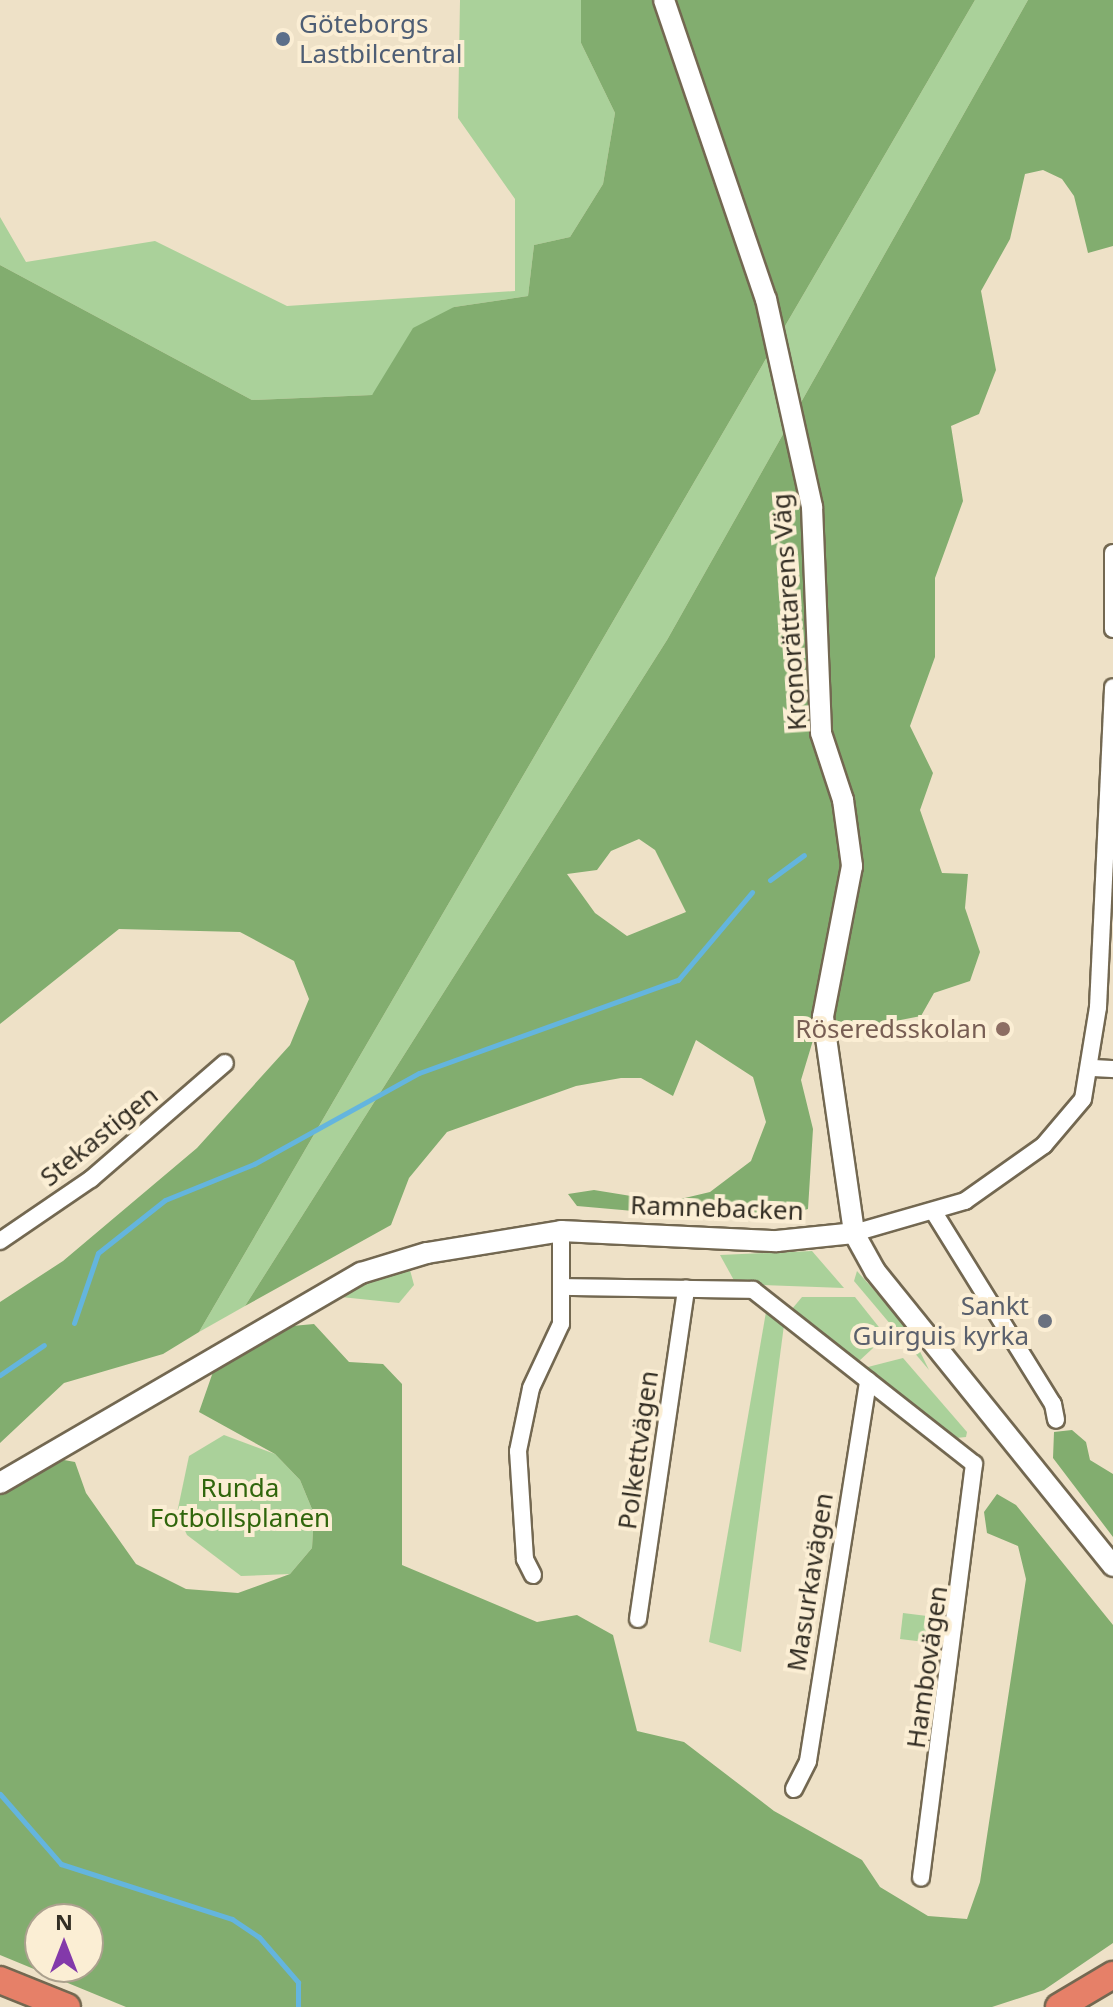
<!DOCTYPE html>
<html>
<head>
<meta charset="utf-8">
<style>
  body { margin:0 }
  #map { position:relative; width:1113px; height:2007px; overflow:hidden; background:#eee1c7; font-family:"Noto Sans",sans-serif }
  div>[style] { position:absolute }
  .green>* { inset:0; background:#aad19a }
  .forest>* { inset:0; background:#82ad6f }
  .stream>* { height:5px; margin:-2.5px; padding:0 2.5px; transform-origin:2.5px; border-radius:2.5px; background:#64b5de }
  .roads { filter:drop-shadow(2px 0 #736851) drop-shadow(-2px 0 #736851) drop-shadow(0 2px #736851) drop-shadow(0 -2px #736851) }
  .minor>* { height:16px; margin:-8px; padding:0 8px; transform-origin:8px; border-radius:8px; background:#fff }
  .tertiary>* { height:20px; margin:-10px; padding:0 10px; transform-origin:10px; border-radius:10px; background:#fff }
  .trunk>* { height:26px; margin:-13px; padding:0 13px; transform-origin:13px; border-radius:13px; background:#e68068 }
  .dots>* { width:22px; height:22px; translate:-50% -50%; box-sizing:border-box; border:4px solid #fbeed4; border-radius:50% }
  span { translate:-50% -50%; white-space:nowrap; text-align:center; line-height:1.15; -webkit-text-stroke:8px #fbeed4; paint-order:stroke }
  .service-label { font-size:26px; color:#4e5e75 }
  .left { translate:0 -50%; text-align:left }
  .street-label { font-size:26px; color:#332e24 }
  .education-label { font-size:26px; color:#785e54 }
  .right { translate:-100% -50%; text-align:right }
  .worship-label { font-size:26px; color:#5b616d }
  .park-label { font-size:26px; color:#30660c }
  .north { position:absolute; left:24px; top:1903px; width:80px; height:80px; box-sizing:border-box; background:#fbeed4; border:2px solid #aba18e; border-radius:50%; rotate:0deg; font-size:22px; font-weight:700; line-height:32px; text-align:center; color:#332e24 }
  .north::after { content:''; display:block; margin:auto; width:28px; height:36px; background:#8339aa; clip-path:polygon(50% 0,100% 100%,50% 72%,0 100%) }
</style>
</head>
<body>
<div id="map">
  <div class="green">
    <div style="clip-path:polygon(460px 0,581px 0,581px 43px,615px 113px,603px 184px,570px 237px,534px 245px,528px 296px,454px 307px,372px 395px,252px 400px,0 265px,0 217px,26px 262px,155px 241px,287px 306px,515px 291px,515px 199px,458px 118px)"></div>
    <div style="clip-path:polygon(975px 0,1028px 0,667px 640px,245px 1306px,199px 1332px)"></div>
    <div style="clip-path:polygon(812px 1251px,844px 1288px,736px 1284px,720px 1255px)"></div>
    <div style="clip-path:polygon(410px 1270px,414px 1285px,399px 1303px,341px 1297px,371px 1279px)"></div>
    <div style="clip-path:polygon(857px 1271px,909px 1329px,929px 1370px,854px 1281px)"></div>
    <div style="clip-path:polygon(802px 1297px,855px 1297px,886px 1336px,858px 1362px,792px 1309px)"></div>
    <div style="clip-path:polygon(766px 1312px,784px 1325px,741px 1652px,709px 1642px)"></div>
    <div style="clip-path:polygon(903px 1358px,967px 1432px,966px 1437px,956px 1438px,864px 1368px)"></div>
    <div style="clip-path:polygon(224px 1435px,275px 1454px,300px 1480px,314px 1514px,312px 1548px,290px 1574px,241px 1576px,187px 1535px,177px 1513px,189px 1456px)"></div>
    <div style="clip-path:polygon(903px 1613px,943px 1618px,941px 1644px,900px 1639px)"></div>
  </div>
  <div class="forest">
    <div style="clip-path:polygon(581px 0,975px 0,199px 1332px,163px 1354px,64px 1383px,0 1443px,0 1302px,63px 1261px,197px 1148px,290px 1045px,309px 999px,294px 961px,240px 932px,119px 929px,0 1024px,0 265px,252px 400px,372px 395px,413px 328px,454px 307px,528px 296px,534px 245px,570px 237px,603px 184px,615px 113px,581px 43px)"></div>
    <div style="clip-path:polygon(evenodd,1028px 0,1113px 0,1113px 246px,1088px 253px,1074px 196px,1062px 179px,1043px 170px,1025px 174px,1010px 239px,981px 291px,996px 370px,979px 414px,951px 426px,963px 501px,935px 578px,935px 657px,910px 726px,933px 773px,920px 810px,942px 873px,968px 874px,965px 908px,980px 952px,970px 981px,934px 993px,921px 1016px,814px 1037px,801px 1080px,813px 1129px,808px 1209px,785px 1216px,690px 1216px,577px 1206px,568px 1194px,594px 1190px,668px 1202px,710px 1192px,751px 1161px,766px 1122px,753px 1077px,696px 1040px,673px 1096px,641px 1078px,621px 1078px,576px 1086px,447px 1132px,409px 1178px,391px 1225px,245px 1306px,667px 640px,1028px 0,639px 839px,655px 850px,686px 912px,627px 936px,595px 913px,567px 874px,597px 870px,611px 851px,639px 839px)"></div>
    <div style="clip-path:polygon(evenodd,314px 1324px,349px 1362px,383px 1364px,402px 1384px,402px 1565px,537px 1622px,577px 1615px,613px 1635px,637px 1731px,684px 1742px,774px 1811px,862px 1860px,880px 1887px,928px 1916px,967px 1919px,980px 1882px,1026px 1579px,1018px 1546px,987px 1533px,984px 1512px,997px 1494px,1016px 1505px,1113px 1625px,1113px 1943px,1044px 1990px,992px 2007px,126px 2007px,0 1955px,0 1495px,64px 1460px,75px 1462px,86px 1493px,136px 1564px,186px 1589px,238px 1593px,290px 1574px,312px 1548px,314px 1514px,300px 1480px,275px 1454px,199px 1412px,214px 1369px,292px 1326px,314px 1324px,40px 1919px,88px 1919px,88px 1967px,40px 1967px,40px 1919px)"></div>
    <div style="clip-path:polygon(1072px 1430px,1086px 1442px,1090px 1460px,1113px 1474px,1113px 1537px,1053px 1458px,1054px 1432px)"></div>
  </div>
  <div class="stream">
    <div style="left:770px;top:880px;width:42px;rotate:-36.3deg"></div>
    <div style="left:74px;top:1323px;width:74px;rotate:-71.1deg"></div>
    <div style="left:98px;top:1253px;width:85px;rotate:-38.3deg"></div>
    <div style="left:165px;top:1200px;width:96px;rotate:-22deg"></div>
    <div style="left:254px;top:1164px;width:188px;rotate:-28.9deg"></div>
    <div style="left:419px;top:1073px;width:275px;rotate:-19.8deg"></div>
    <div style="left:678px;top:980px;width:115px;rotate:-49.9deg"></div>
    <div style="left:0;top:1375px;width:53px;rotate:-34.3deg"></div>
    <div style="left:0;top:1794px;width:93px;rotate:48.9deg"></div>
    <div style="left:61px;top:1864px;width:180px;rotate:17.8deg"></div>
    <div style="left:232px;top:1919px;width:32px;rotate:34deg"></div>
    <div style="left:259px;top:1937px;width:60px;rotate:49.1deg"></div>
    <div style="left:298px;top:1982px;width:25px;rotate:90deg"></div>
  </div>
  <div class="roads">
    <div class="minor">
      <div style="left:1113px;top:553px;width:76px;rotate:90deg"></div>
      <div style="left:1092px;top:1068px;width:21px;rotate:3deg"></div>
      <div style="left:935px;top:1214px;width:224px;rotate:58.2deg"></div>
      <div style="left:1053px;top:1404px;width:16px;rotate:79deg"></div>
      <div style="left:854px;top:1233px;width:116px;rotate:-16.1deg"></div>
      <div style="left:965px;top:1201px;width:97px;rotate:-35.3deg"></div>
      <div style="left:1044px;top:1145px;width:60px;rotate:-49.7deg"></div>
      <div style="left:1083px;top:1099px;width:93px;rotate:-80.7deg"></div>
      <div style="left:1098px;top:1007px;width:320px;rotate:-87.3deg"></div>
      <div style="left:0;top:1241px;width:110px;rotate:-34.3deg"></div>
      <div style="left:91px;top:1179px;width:177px;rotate:-40.9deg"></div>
      <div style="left:565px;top:1287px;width:188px;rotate:0.9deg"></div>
      <div style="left:753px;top:1290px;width:281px;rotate:38.2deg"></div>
      <div style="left:974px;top:1464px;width:417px;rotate:97.3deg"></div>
      <div style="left:533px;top:1575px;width:18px;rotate:-117deg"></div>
      <div style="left:525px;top:1559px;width:108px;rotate:-93.7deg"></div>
      <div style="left:518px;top:1451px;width:64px;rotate:-78.3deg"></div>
      <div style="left:531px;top:1388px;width:71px;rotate:-64.9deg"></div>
      <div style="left:561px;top:1324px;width:93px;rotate:-90deg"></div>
      <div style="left:638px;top:1619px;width:334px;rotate:-81.7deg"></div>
      <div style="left:794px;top:1789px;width:31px;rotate:-63deg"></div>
      <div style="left:808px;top:1761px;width:385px;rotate:-81deg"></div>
    </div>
    <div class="tertiary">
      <div style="left:664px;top:0;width:316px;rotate:71.2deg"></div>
      <div style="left:766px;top:299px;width:213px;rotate:77.5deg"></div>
      <div style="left:812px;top:507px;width:226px;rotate:87.7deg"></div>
      <div style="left:821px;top:733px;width:71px;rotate:71.8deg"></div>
      <div style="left:843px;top:800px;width:67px;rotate:82.2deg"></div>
      <div style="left:852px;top:866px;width:154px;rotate:100.9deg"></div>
      <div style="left:823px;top:1017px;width:218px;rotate:81.8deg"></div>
      <div style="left:854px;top:1233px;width:43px;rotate:61.1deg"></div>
      <div style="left:875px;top:1271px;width:379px;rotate:51.1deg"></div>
      <div style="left:0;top:1483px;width:418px;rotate:-30.2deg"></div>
      <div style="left:361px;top:1273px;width:69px;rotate:-16.9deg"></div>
      <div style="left:427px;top:1253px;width:136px;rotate:-9.3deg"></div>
      <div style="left:561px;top:1231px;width:216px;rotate:2.7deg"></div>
      <div style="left:777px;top:1241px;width:77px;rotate:-5.9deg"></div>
    </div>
    <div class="trunk">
      <div style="left:0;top:1980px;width:72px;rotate:21.9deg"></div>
      <div style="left:1059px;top:2007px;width:63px;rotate:-30.7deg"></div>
    </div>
  </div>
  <div class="dots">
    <div style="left:283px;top:39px;background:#5c6f8a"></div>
    <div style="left:1003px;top:1029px;background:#8d6e63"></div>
    <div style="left:1045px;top:1321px;background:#6b7280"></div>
  </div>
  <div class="service-label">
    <span class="left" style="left:299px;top:39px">Göteborgs<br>Lastbilcentral</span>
  </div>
  <div class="street-label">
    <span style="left:789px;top:612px;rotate:-94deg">Kronorättarens Väg</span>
    <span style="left:99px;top:1136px;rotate:-39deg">Stekastigen</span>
    <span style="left:717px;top:1208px;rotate:2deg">Ramnebacken</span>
    <span style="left:638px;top:1450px;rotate:-82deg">Polkettvägen</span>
    <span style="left:810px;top:1582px;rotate:-81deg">Masurkavägen</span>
    <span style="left:927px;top:1667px;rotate:-82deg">Hambovägen</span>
  </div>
  <div class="education-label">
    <span class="right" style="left:987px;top:1029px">Röseredsskolan</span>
  </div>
  <div class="worship-label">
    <span class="right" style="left:1029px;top:1321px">Sankt<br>Guirguis kyrka</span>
  </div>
  <div class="park-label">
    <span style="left:240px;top:1503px">Runda<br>Fotbollsplanen</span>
  </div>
  <div class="north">N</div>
</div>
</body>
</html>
